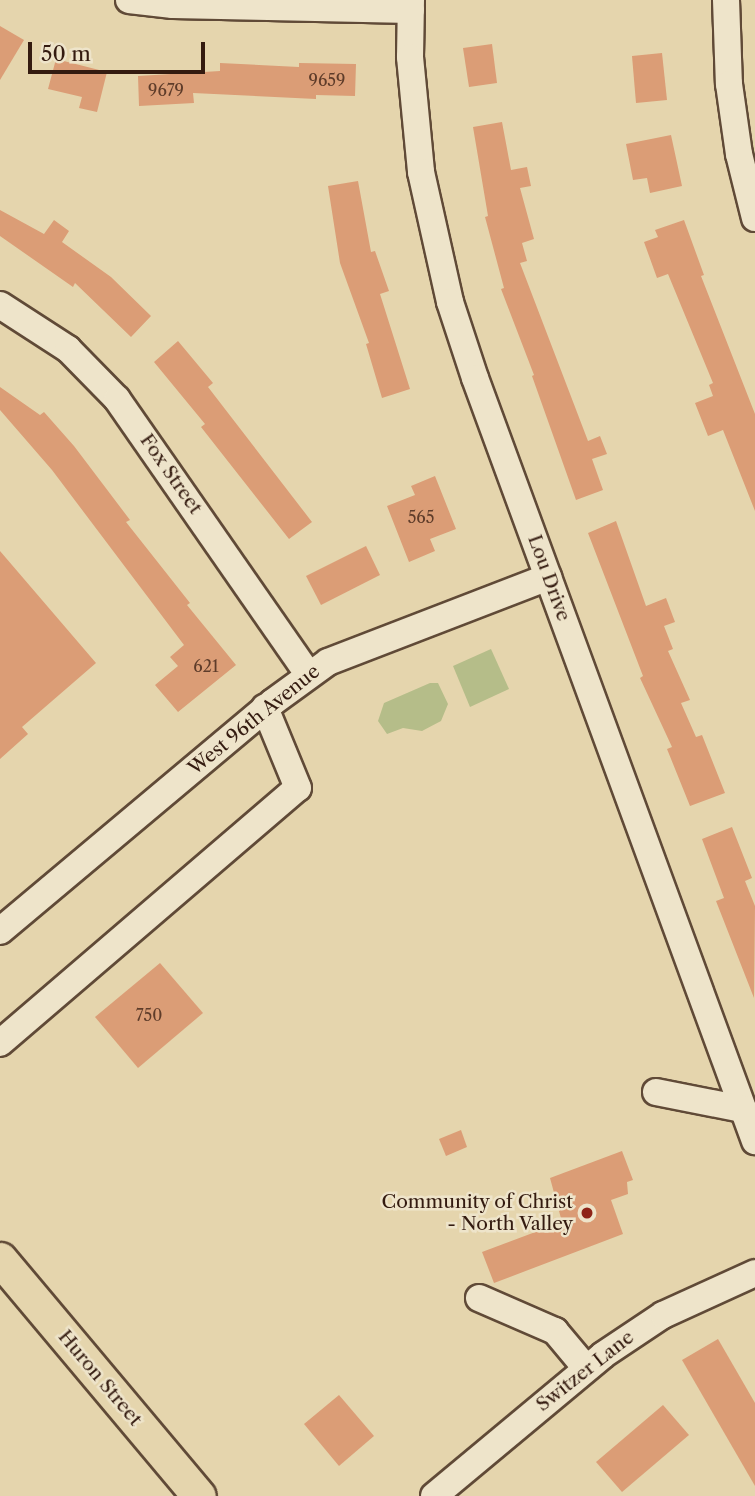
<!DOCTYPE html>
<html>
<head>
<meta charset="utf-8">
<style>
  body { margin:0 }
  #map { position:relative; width:755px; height:1496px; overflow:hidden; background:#e5d5ad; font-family:"Libre Caslon Text",serif }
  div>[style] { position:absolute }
  .green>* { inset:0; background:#b5bd89 }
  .building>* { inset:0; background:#db9d76 }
  .roads { filter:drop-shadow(2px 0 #604a37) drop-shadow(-2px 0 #604a37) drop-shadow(0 2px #604a37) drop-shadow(0 -2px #604a37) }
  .minor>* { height:26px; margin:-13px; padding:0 13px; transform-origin:13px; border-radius:13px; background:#eee4ca }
  .major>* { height:33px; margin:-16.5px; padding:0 16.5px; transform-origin:16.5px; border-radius:16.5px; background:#e5d5ad }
  .dots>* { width:19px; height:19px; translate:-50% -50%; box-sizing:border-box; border:4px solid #eee4ca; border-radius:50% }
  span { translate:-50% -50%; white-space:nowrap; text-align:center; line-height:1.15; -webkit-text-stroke:5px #eee4ca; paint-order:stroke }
  .number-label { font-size:16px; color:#5e3c2a }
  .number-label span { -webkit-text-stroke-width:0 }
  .street-label { font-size:19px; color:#341b10 }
  .poi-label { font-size:19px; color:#341b10 }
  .right { translate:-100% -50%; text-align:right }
  .scale { position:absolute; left:28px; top:42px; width:177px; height:32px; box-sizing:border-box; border:4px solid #341b10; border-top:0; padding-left:9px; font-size:21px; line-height:24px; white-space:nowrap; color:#341b10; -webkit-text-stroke:5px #eee4ca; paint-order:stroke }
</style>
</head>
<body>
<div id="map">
  <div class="green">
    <div style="clip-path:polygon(491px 649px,509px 689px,470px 707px,453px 666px)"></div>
    <div style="clip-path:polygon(430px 683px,438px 683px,448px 704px,441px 721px,422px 731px,403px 728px,387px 734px,378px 721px,384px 703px)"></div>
  </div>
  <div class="building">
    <div style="clip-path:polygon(0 26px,24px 40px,0 80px)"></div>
    <div style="clip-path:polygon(492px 44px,497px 83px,469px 87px,463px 48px)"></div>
    <div style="clip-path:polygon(662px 53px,667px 100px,636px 103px,632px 56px)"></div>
    <div style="clip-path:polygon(56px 59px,107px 72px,97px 112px,79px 108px,82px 97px,48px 89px)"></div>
    <div style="clip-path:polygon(220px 63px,299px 67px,299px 63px,356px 64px,355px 96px,316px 95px,316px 99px,193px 93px,194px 103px,139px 106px,138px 76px,220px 71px)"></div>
    <div style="clip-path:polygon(502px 122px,511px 170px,527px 167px,531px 186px,520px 188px,534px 239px,522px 243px,527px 261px,520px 263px,588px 441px,600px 436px,607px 454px,592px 459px,603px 490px,576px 500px,532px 376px,534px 375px,501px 289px,504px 288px,485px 217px,488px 216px,473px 127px)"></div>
    <div style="clip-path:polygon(671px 135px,682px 186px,650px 193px,647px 178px,633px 180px,626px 144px)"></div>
    <div style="clip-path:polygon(358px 181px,371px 252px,375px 251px,389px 291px,380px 294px,410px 389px,382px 398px,366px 344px,369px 343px,340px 263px,328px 186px)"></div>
    <div style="clip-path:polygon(0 210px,44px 234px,54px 220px,69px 231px,62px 242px,111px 277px,151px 316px,131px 337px,75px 283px,73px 287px,0 236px)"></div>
    <div style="clip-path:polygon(684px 220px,704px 275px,701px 276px,755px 414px,755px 511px,723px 430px,708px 436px,695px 403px,713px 396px,709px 385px,713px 383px,668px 274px,657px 278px,644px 242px,658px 237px,655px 230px)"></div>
    <div style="clip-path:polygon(178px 341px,213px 383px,208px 387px,312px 522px,289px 539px,201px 427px,205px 424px,154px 362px)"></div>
    <div style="clip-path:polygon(0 387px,40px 415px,44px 412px,74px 446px,130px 520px,126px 522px,190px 603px,187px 605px,236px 665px,178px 712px,155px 685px,178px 666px,170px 657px,184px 645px,52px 470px,0 410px)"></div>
    <div style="clip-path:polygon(435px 476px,456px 529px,430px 539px,435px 551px,409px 562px,387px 506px,415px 495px,411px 486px)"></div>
    <div style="clip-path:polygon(616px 521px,646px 606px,666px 598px,675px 622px,664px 626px,673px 649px,668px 651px,690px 700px,681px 703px,696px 737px,702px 735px,725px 793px,690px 806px,667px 749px,672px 747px,640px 678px,643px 676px,588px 533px)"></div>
    <div style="clip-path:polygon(366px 546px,380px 575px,321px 605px,306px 576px)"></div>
    <div style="clip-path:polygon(0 551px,96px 663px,22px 727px,28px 734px,0 759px)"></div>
    <div style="clip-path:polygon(732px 827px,752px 878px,745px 881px,755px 906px,754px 998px,716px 901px,724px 898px,702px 839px)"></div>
    <div style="clip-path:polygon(160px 963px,203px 1013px,138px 1068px,95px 1017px)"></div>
    <div style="clip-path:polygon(461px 1130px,467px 1147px,446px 1156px,439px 1139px)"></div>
    <div style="clip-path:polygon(622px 1151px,633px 1180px,627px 1182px,628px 1194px,611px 1200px,623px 1234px,494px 1283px,482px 1252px,562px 1222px,550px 1178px)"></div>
    <div style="clip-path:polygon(718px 1339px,755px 1403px,755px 1486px,682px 1360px)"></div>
    <div style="clip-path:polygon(339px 1395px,374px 1436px,339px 1466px,304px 1424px)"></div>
    <div style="clip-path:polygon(663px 1405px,689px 1435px,622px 1492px,596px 1462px)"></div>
  </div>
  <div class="roads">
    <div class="minor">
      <div style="left:129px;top:0;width:44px;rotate:6.5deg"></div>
      <div style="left:173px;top:5px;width:238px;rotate:1.2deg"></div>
      <div style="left:411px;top:0;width:57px;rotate:91deg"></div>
      <div style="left:410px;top:57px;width:116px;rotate:84.5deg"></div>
      <div style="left:421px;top:172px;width:133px;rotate:77.4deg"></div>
      <div style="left:450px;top:302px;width:80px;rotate:71.8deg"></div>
      <div style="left:475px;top:378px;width:813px;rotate:69.85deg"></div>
      <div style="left:726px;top:0;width:84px;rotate:88deg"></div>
      <div style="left:729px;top:84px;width:71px;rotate:81.9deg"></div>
      <div style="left:739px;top:154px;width:66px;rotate:76deg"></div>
      <div style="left:0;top:305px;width:81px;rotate:32.9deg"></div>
      <div style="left:68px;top:349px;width:70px;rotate:45.6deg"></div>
      <div style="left:117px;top:399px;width:335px;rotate:55.2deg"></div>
      <div style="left:0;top:931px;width:356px;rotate:-40deg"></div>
      <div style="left:273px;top:702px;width:68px;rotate:-36deg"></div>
      <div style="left:328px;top:662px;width:236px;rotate:-21.1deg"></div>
      <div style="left:0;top:1043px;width:392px;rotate:-40.6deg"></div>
      <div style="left:298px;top:788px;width:87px;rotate:-112.4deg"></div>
      <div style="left:656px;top:1092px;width:89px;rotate:11.1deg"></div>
      <div style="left:479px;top:1298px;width:83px;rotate:23.5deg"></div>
      <div style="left:555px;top:1331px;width:48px;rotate:50deg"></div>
      <div style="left:434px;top:1496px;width:220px;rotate:-39.8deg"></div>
      <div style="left:603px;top:1355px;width:72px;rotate:-33.7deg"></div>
      <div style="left:663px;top:1315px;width:101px;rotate:-24.5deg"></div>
    </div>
    <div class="major">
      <div style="left:0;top:1259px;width:309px;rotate:50deg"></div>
    </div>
  </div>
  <div class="dots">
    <div style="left:587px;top:1213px;background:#8f2418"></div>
  </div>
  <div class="number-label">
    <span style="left:327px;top:80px">9659</span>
    <span style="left:166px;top:90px">9679</span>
    <span style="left:421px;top:517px">565</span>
    <span style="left:206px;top:666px">621</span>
    <span style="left:149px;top:1015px">750</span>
  </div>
  <div class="street-label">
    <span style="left:171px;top:474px;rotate:55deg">Fox Street</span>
    <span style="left:549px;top:578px;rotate:70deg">Lou Drive</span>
    <span style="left:254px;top:720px;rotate:-39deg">West 96th Avenue</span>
    <span style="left:585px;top:1371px;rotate:-38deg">Switzer Lane</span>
    <span style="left:100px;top:1378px;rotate:50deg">Huron Street</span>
  </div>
  <div class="poi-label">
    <span class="right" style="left:573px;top:1213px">Community of Christ<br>- North Valley</span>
  </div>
  <div class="scale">50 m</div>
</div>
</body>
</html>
